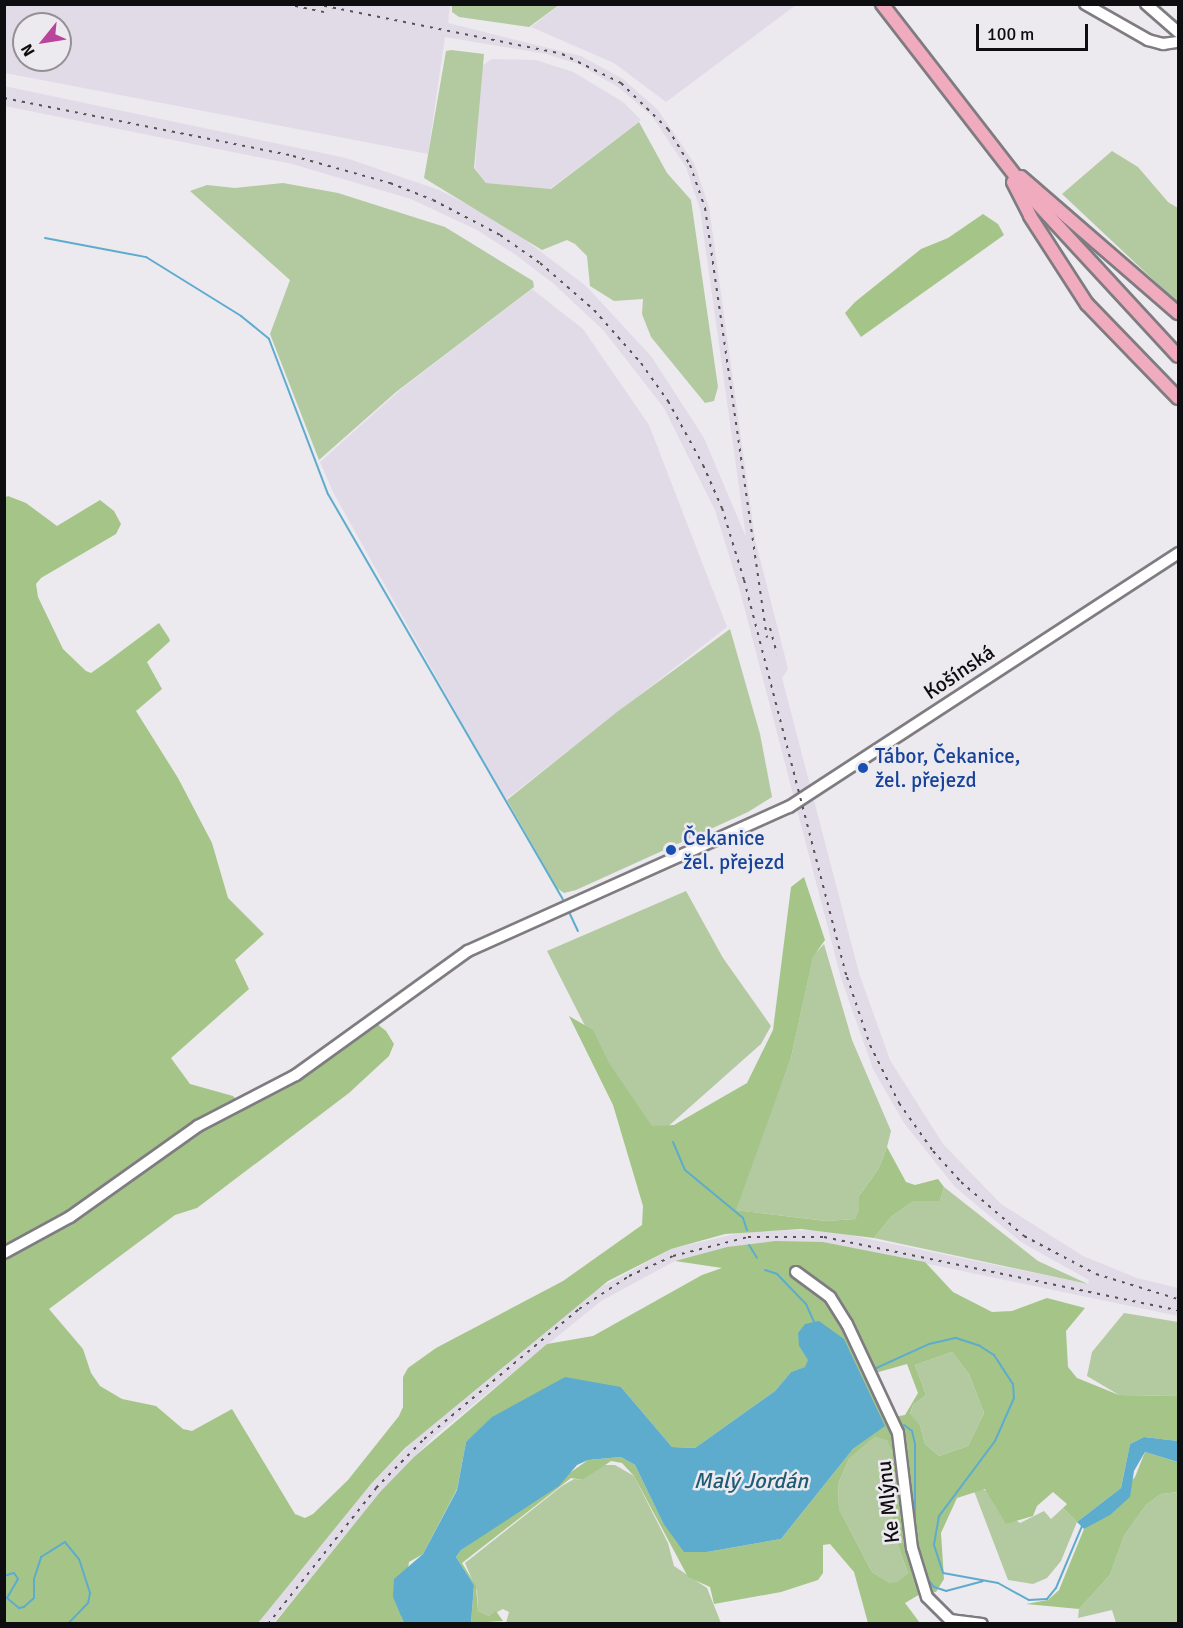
<!DOCTYPE html>
<html>
<head>
<meta charset="utf-8">
<style>
  body { margin:0 }
  #map { position:relative; width:1183px; height:1628px; overflow:hidden; background:#ece9ef; font-family:Signika,sans-serif }
  div>[style] { position:absolute }
  .built>* { inset:0; background:#e1dbe8 }
  .green>* { inset:0; background:#b3caa0 }
  .forest>* { inset:0; background:#a5c588 }
  .water>* { inset:0; background:#5eaccd }
  .stream>* { height:2px; margin:-1px; padding:0 1px; transform-origin:1px; border-radius:1px; background:#5eaccd }
  .roads { filter:drop-shadow(2px 0 #7f7c81) drop-shadow(-2px 0 #7f7c81) drop-shadow(0 2px #7f7c81) drop-shadow(0 -2px #7f7c81) }
  .minor>* { height:10px; margin:-5px; padding:0 5px; transform-origin:5px; border-radius:5px; background:#fff }
  .major>* { height:12px; margin:-6px; padding:0 6px; transform-origin:6px; border-radius:6px; background:#f1abbe }
  .rail>* { height:2px; margin-top:-1px; transform-origin:0; background:repeating-linear-gradient(90deg,#555356 0 3px,transparent 0 9px) }
  .dots>* { width:16px; height:16px; translate:-50% -50%; box-sizing:border-box; border:3px solid #ece9ef; border-radius:50% }
  span { translate:-50% -50%; white-space:nowrap; text-align:center; line-height:1.15; -webkit-text-stroke:5px #ece9ef; paint-order:stroke }
  .street-label { font-size:21px; color:#0e0d0f }
  .transit-label { font-size:21px; color:#164399 }
  .left { translate:0 -50%; text-align:left }
  .water-label { font-size:22px; color:#1f5c74; font-style:italic }
  .frame { position:absolute; inset:0; border:6px solid #0e0d0f; pointer-events:none }
  .north { position:absolute; left:12px; top:12px; width:60px; height:60px; box-sizing:border-box; background:#ece9ef; border:2px solid #939195; border-radius:50%; rotate:240deg; font-size:16px; font-weight:700; line-height:24px; text-align:center; color:#0e0d0f }
  .north::after { content:''; display:block; margin:auto; width:21px; height:27px; background:#bb449b; clip-path:polygon(50% 0,100% 100%,50% 72%,0 100%) }
  .scale { position:absolute; left:976px; top:24px; width:112px; height:27px; box-sizing:border-box; border:3px solid #0e0d0f; border-top:0; padding-left:8px; font-size:18px; line-height:21px; white-space:nowrap; color:#0e0d0f; -webkit-text-stroke:4px #ece9ef; paint-order:stroke }
</style>
</head>
<body>
<div id="map">
  <div class="built">
    <div style="clip-path:polygon(evenodd,5px 5px,450px 5px,448px 23px,581px 56px,623px 79px,658px 110px,694px 163px,709px 207px,755px 539px,788px 669px,782px 678px,859px 973px,890px 1060px,943px 1144px,1001px 1204px,1083px 1256px,1137px 1278px,1178px 1288px,1178px 1316px,823px 1242px,727px 1247px,675px 1261px,601px 1301px,435px 1436px,380px 1492px,274px 1623px,258px 1623px,371px 1484px,427px 1427px,594px 1291px,671px 1249px,748px 1231px,825px 1230px,1088px 1284px,1089px 1280px,1021px 1242px,955px 1187px,904px 1123px,873px 1069px,841px 978px,740px 591px,715px 510px,664px 408px,604px 331px,554px 284px,516px 255px,477px 230px,411px 199px,292px 164px,5px 106px,4px 86px,346px 158px,439px 190px,503px 223px,586px 286px,651px 356px,704px 438px,746px 537px,700px 209px,686px 167px,652px 116px,618px 87px,578px 64px,546px 54px,445px 37px,428px 154px,5px 73px,5px 5px,24px 24px,60px 24px,60px 60px,24px 60px,24px 24px)"></div>
    <div style="clip-path:polygon(560px 5px,560px 4px,796px 5px,666px 102px,614px 63px,531px 27px)"></div>
    <div style="clip-path:polygon(492px 59px,536px 60px,573px 72px,623px 102px,641px 120px,550px 189px,486px 183px,475px 168px,482px 66px)"></div>
    <div style="clip-path:polygon(532px 289px,583px 329px,649px 425px,727px 627px,505px 800px,334px 494px,320px 462px,400px 390px)"></div>
  </div>
  <div class="green">
    <div style="clip-path:polygon(452px 5px,452px 4px,559px 5px,529px 27px,459px 17px,452px 12px)"></div>
    <div style="clip-path:polygon(451px 50px,484px 54px,474px 168px,486px 183px,551px 189px,639px 122px,667px 173px,691px 200px,718px 387px,714px 401px,705px 403px,651px 337px,642px 314px,643px 299px,614px 301px,590px 286px,587px 256px,575px 244px,567px 240px,542px 250px,424px 178px,446px 51px)"></div>
    <div style="clip-path:polygon(1112px 151px,1138px 167px,1168px 202px,1178px 208px,1178px 303px,1062px 194px)"></div>
    <div style="clip-path:polygon(283px 183px,338px 193px,445px 227px,533px 281px,534px 287px,396px 392px,319px 460px,270px 334px,290px 280px,190px 191px,207px 185px,235px 188px)"></div>
    <div style="clip-path:polygon(730px 629px,760px 734px,772px 797px,748px 812px,576px 890px,564px 893px,557px 888px,507px 800px,617px 712px)"></div>
    <div style="clip-path:polygon(686px 891px,723px 958px,771px 1026px,761px 1044px,646px 1146px,547px 951px)"></div>
    <div style="clip-path:polygon(824px 944px,852px 1040px,891px 1131px,887px 1147px,879px 1168px,859px 1196px,859px 1212px,855px 1219px,826px 1221px,735px 1210px,791px 1058px,813px 956px)"></div>
    <div style="clip-path:polygon(944px 1187px,1038px 1261px,1088px 1284px,874px 1238px,892px 1216px,914px 1201px,940px 1201px)"></div>
    <div style="clip-path:polygon(1124px 1313px,1178px 1322px,1178px 1396px,1119px 1395px,1087px 1376px,1092px 1352px)"></div>
    <div style="clip-path:polygon(952px 1352px,969px 1374px,984px 1413px,968px 1446px,939px 1456px,925px 1444px,920px 1425px,910px 1415px,913px 1405px,926px 1395px,915px 1365px)"></div>
    <div style="clip-path:polygon(875px 1437px,889px 1441px,892px 1452px,893px 1532px,908px 1573px,898px 1583px,890px 1583px,872px 1572px,839px 1509px,838px 1484px,849px 1459px)"></div>
    <div style="clip-path:polygon(604px 1465px,615px 1465px,634px 1476px,668px 1543px,674px 1566px,707px 1588px,721px 1623px,506px 1623px,509px 1612px,503px 1609px,489px 1616px,478px 1611px,477px 1591px,465px 1563px,562px 1486px,574px 1479px,583px 1480px)"></div>
    <div style="clip-path:polygon(980px 1488px,989px 1492px,996px 1507px,1020px 1523px,1044px 1511px,1051px 1519px,1063px 1508px,1077px 1522px,1061px 1561px,1047px 1578px,1033px 1584px,1008px 1580px,974px 1491px)"></div>
    <div style="clip-path:polygon(1178px 1492px,1178px 1623px,1116px 1623px,1112px 1610px,1078px 1618px,1079px 1609px,1110px 1575px,1124px 1536px,1146px 1505px,1161px 1494px)"></div>
  </div>
  <div class="forest">
    <div style="clip-path:polygon(983px 214px,998px 224px,1004px 235px,861px 337px,845px 313px,855px 302px,921px 249px,948px 238px)"></div>
    <div style="clip-path:polygon(8px 496px,26px 503px,57px 526px,100px 500px,114px 511px,121px 524px,116px 534px,41px 578px,36px 584px,38px 597px,63px 649px,86px 671px,91px 673px,108px 661px,159px 623px,169px 638px,170px 641px,147px 662px,162px 689px,136px 711px,178px 778px,212px 843px,228px 898px,264px 934px,235px 960px,249px 989px,171px 1058px,190px 1084px,233px 1096px,242px 1105px,376px 1023px,386px 1031px,394px 1044px,389px 1056px,349px 1093px,197px 1208px,175px 1215px,49px 1309px,83px 1349px,91px 1373px,100px 1386px,122px 1399px,156px 1406px,183px 1429px,192px 1431px,232px 1409px,295px 1514px,305px 1518px,313px 1514px,348px 1480px,399px 1416px,403px 1407px,403px 1377px,408px 1368px,436px 1348px,563px 1281px,642px 1225px,643px 1206px,613px 1105px,569px 1016px,593px 1030px,609px 1063px,652px 1126px,674px 1125px,747px 1083px,773px 1030px,791px 887px,804px 877px,825px 940px,813px 957px,791px 1058px,736px 1210px,826px 1221px,855px 1219px,859px 1211px,859px 1196px,879px 1168px,887px 1147px,906px 1182px,915px 1185px,938px 1179px,944px 1187px,940px 1201px,914px 1201px,892px 1216px,874px 1238px,801px 1229px,725px 1234px,671px 1249px,608px 1281px,405px 1448px,371px 1484px,258px 1623px,5px 1624px,4px 498px)"></div>
    <div style="clip-path:polygon(evenodd,775px 1241px,823px 1242px,925px 1262px,953px 1292px,992px 1312px,1012px 1311px,1047px 1298px,1085px 1308px,1066px 1331px,1068px 1367px,1077px 1378px,1119px 1395px,1178px 1396px,1178px 1441px,1144px 1437px,1130px 1444px,1121px 1488px,1077px 1522px,1063px 1508px,1067px 1504px,1053px 1492px,1037px 1506px,1033px 1516px,1006px 1524px,985px 1489px,957px 1498px,941px 1533px,944px 1579px,936px 1592px,922px 1593px,905px 1603px,920px 1623px,868px 1623px,854px 1572px,830px 1544px,823px 1545px,823px 1573px,818px 1580px,781px 1592px,714px 1604px,710px 1587px,688px 1577px,634px 1476px,622px 1463px,611px 1461px,583px 1480px,571px 1478px,462px 1563px,476px 1586px,478px 1611px,489px 1616px,496px 1611px,503px 1621px,471px 1623px,474px 1585px,456px 1557px,461px 1550px,588px 1460px,621px 1457px,635px 1465px,663px 1523px,707px 1552px,781px 1539px,853px 1449px,884px 1426px,799px 1346px,809px 1360px,806px 1367px,791px 1372px,775px 1391px,695px 1448px,672px 1447px,621px 1387px,466px 1442px,457px 1489px,423px 1554px,409px 1562px,401px 1616px,404px 1623px,274px 1624px,380px 1492px,414px 1457px,547px 1344px,593px 1336px,702px 1275px,722px 1268px,675px 1261px,727px 1247px,775px 1241px,952px 1352px,969px 1374px,984px 1413px,968px 1446px,939px 1456px,925px 1444px,920px 1425px,910px 1414px,913px 1405px,926px 1395px,915px 1365px,952px 1352px,775px 1241px,907px 1364px,918px 1393px,905px 1415px,888px 1418px,868px 1375px,907px 1364px,775px 1241px,875px 1437px,888px 1441px,892px 1452px,893px 1532px,908px 1573px,898px 1582px,890px 1583px,872px 1572px,839px 1509px,838px 1484px,849px 1459px,875px 1437px)"></div>
    <div style="clip-path:polygon(1145px 1452px,1178px 1462px,1178px 1492px,1161px 1494px,1146px 1505px,1124px 1536px,1110px 1575px,1079px 1609px,1026px 1604px,1048px 1600px,1059px 1590px,1084px 1529px,1094px 1523px,1135px 1477px)"></div>
  </div>
  <div class="water">
    <div style="clip-path:polygon(819px 1321px,844px 1339px,885px 1426px,853px 1449px,781px 1539px,707px 1552px,684px 1552px,663px 1523px,635px 1465px,621px 1457px,588px 1460px,577px 1465px,559px 1486px,461px 1550px,456px 1557px,474px 1585px,471px 1623px,404px 1623px,393px 1597px,394px 1579px,423px 1554px,457px 1490px,466px 1442px,492px 1417px,565px 1377px,621px 1387px,672px 1447px,695px 1448px,775px 1391px,791px 1372px,805px 1367px,808px 1360px,799px 1346px,798px 1333px,805px 1324px)"></div>
    <div style="clip-path:polygon(1144px 1437px,1178px 1441px,1178px 1462px,1145px 1452px,1134px 1471px,1130px 1497px,1110px 1515px,1084px 1529px,1077px 1522px,1121px 1488px,1130px 1444px)"></div>
  </div>
  <div class="stream">
    <div style="left:45px;top:238px;width:103px;rotate:10.7deg"></div>
    <div style="left:146px;top:257px;width:112px;rotate:31.8deg"></div>
    <div style="left:241px;top:316px;width:36px;rotate:39deg"></div>
    <div style="left:269px;top:339px;width:166px;rotate:69.2deg"></div>
    <div style="left:328px;top:494px;width:468px;rotate:59.9deg"></div>
    <div style="left:569px;top:912px;width:21px;rotate:65deg"></div>
    <div style="left:673px;top:1142px;width:30px;rotate:67deg"></div>
    <div style="left:685px;top:1170px;width:75px;rotate:39.6deg"></div>
    <div style="left:743px;top:1218px;width:13px;rotate:72deg"></div>
    <div style="left:749px;top:1245px;width:15px;rotate:58deg"></div>
    <div style="left:765px;top:1270px;width:13px;rotate:18deg"></div>
    <div style="left:777px;top:1274px;width:42px;rotate:46deg"></div>
    <div style="left:806px;top:1304px;width:20px;rotate:66deg"></div>
    <div style="left:872px;top:1370px;width:63px;rotate:-24.5deg"></div>
    <div style="left:929px;top:1344px;width:28px;rotate:-13deg"></div>
    <div style="left:956px;top:1338px;width:25px;rotate:18deg"></div>
    <div style="left:980px;top:1346px;width:17px;rotate:33deg"></div>
    <div style="left:994px;top:1355px;width:35px;rotate:57deg"></div>
    <div style="left:1013px;top:1384px;width:14px;rotate:86deg"></div>
    <div style="left:1014px;top:1398px;width:47px;rotate:113.8deg"></div>
    <div style="left:995px;top:1441px;width:94px;rotate:126.7deg"></div>
    <div style="left:939px;top:1516px;width:29px;rotate:100deg"></div>
    <div style="left:934px;top:1545px;width:29px;rotate:72deg"></div>
    <div style="left:943px;top:1573px;width:56px;rotate:10.3deg"></div>
    <div style="left:998px;top:1583px;width:35px;rotate:29deg"></div>
    <div style="left:1029px;top:1600px;width:18px;rotate:-3deg"></div>
    <div style="left:1047px;top:1599px;width:14px;rotate:-51deg"></div>
    <div style="left:1056px;top:1588px;width:67px;rotate:-67.2deg"></div>
    <div style="left:904px;top:1425px;width:10px;rotate:37deg"></div>
    <div style="left:912px;top:1431px;width:13px;rotate:77deg"></div>
    <div style="left:915px;top:1444px;width:90px;rotate:90deg"></div>
    <div style="left:916px;top:1540px;width:12px;rotate:81deg"></div>
    <div style="left:4px;top:1576px;width:10px;rotate:-17deg"></div>
    <div style="left:14px;top:1573px;width:7px;rotate:56deg"></div>
    <div style="left:18px;top:1579px;width:22px;rotate:120deg"></div>
    <div style="left:7px;top:1598px;width:16px;rotate:40deg"></div>
    <div style="left:19px;top:1608px;width:5px;rotate:-11deg"></div>
    <div style="left:24px;top:1607px;width:13px;rotate:-42deg"></div>
    <div style="left:34px;top:1598px;width:19px;rotate:-90deg"></div>
    <div style="left:34px;top:1579px;width:23px;rotate:-72deg"></div>
    <div style="left:41px;top:1557px;width:28px;rotate:-32deg"></div>
    <div style="left:65px;top:1542px;width:22px;rotate:51deg"></div>
    <div style="left:79px;top:1559px;width:36px;rotate:72deg"></div>
    <div style="left:90px;top:1593px;width:10px;rotate:101deg"></div>
    <div style="left:88px;top:1603px;width:29px;rotate:134deg"></div>
    <div style="left:926px;top:1577px;width:13px;rotate:51deg"></div>
    <div style="left:934px;top:1587px;width:13px;rotate:18deg"></div>
    <div style="left:946px;top:1591px;width:38px;rotate:-15deg"></div>
  </div>
  <div class="roads">
    <div class="minor">
      <div style="left:1085px;top:4px;width:73px;rotate:29.7deg"></div>
      <div style="left:1148px;top:40px;width:16px;rotate:15deg"></div>
      <div style="left:1163px;top:44px;width:15px;rotate:-8deg"></div>
      <div style="left:1146px;top:4px;width:43px;rotate:41.2deg"></div>
      <div style="left:4px;top:1253px;width:75px;rotate:-28.6deg"></div>
      <div style="left:70px;top:1217px;width:157px;rotate:-35.4deg"></div>
      <div style="left:198px;top:1126px;width:110px;rotate:-27.5deg"></div>
      <div style="left:296px;top:1075px;width:212px;rotate:-35.8deg"></div>
      <div style="left:468px;top:951px;width:352px;rotate:-24.2deg"></div>
      <div style="left:789px;top:807px;width:465px;rotate:-33.1deg"></div>
      <div style="left:796px;top:1272px;width:42px;rotate:36.3deg"></div>
      <div style="left:830px;top:1297px;width:32px;rotate:58deg"></div>
      <div style="left:847px;top:1324px;width:120px;rotate:64.9deg"></div>
      <div style="left:898px;top:1433px;width:116px;rotate:83.1deg"></div>
      <div style="left:912px;top:1548px;width:51px;rotate:73deg"></div>
      <div style="left:927px;top:1597px;width:33px;rotate:45deg"></div>
      <div style="left:950px;top:1620px;width:32px;rotate:7deg"></div>
    </div>
    <div class="major">
      <div style="left:882px;top:4px;width:248px;rotate:52.2deg"></div>
      <div style="left:1034px;top:200px;width:212px;rotate:47.3deg"></div>
      <div style="left:1021px;top:177px;width:208px;rotate:40.9deg"></div>
      <div style="left:1013px;top:182px;width:38px;rotate:63deg"></div>
      <div style="left:1030px;top:216px;width:105px;rotate:57.1deg"></div>
      <div style="left:1087px;top:304px;width:131px;rotate:45.9deg"></div>
    </div>
  </div>
  <div class="rail">
    <div style="left:286px;top:4px;width:39px;rotate:12deg"></div>
    <div style="left:315px;top:4px;width:252px;rotate:11.4deg"></div>
    <div style="left:562px;top:54px;width:66px;rotate:26.2deg"></div>
    <div style="left:621px;top:83px;width:66px;rotate:44.4deg"></div>
    <div style="left:668px;top:129px;width:42px;rotate:58.6deg"></div>
    <div style="left:690px;top:165px;width:46px;rotate:70.8deg"></div>
    <div style="left:705px;top:208px;width:434px;rotate:81.8deg"></div>
    <div style="left:4px;top:98px;width:295px;rotate:11.3deg"></div>
    <div style="left:293px;top:156px;width:101px;rotate:15.6deg"></div>
    <div style="left:390px;top:183px;width:46px;rotate:21.6deg"></div>
    <div style="left:433px;top:200px;width:76px;rotate:27.6deg"></div>
    <div style="left:500px;top:235px;width:49px;rotate:35deg"></div>
    <div style="left:540px;top:263px;width:72px;rotate:41deg"></div>
    <div style="left:594px;top:310px;width:71px;rotate:48.4deg"></div>
    <div style="left:641px;top:363px;width:47px;rotate:54.6deg"></div>
    <div style="left:668px;top:401px;width:73px;rotate:61.3deg"></div>
    <div style="left:703px;top:465px;width:47px;rotate:66.2deg"></div>
    <div style="left:722px;top:508px;width:75px;rotate:73deg"></div>
    <div style="left:744px;top:580px;width:410px;rotate:75.5deg"></div>
    <div style="left:847px;top:977px;width:72px;rotate:71.3deg"></div>
    <div style="left:870px;top:1045px;width:65px;rotate:63.4deg"></div>
    <div style="left:899px;top:1103px;width:59px;rotate:54.7deg"></div>
    <div style="left:933px;top:1151px;width:42px;rotate:47.9deg"></div>
    <div style="left:961px;top:1182px;width:83px;rotate:40.6deg"></div>
    <div style="left:1024px;top:1236px;width:81px;rotate:27.8deg"></div>
    <div style="left:1096px;top:1274px;width:86px;rotate:17deg"></div>
    <div style="left:770px;top:628px;width:27px;rotate:75deg"></div>
    <div style="left:268px;top:1624px;width:174px;rotate:-51.5deg"></div>
    <div style="left:376px;top:1488px;width:69px;rotate:-45.6deg"></div>
    <div style="left:424px;top:1439px;width:202px;rotate:-40deg"></div>
    <div style="left:579px;top:1309px;width:60px;rotate:-33.4deg"></div>
    <div style="left:629px;top:1276px;width:48px;rotate:-24.4deg"></div>
    <div style="left:673px;top:1256px;width:77px;rotate:-14.2deg"></div>
    <div style="left:748px;top:1237px;width:76px"></div>
    <div style="left:824px;top:1237px;width:361px;rotate:11.7deg"></div>
  </div>
  <div class="dots">
    <div style="left:863px;top:768px;background:#1a4fb4"></div>
    <div style="left:671px;top:850px;background:#1a4fb4"></div>
  </div>
  <div class="street-label">
    <span style="left:959px;top:672px;rotate:-34deg">Košínská</span>
    <span style="left:888px;top:1502px;rotate:-96deg">Ke Mlýnu</span>
  </div>
  <div class="transit-label">
    <span class="left" style="left:875px;top:768px">Tábor, Čekanice,<br>žel. přejezd</span>
    <span class="left" style="left:683px;top:850px">Čekanice<br>žel. přejezd</span>
  </div>
  <div class="water-label">
    <span style="left:751px;top:1481px">Malý Jordán</span>
  </div>
  <div class="frame"></div>
  <div class="north">N</div>
  <div class="scale">100 m</div>
</div>
</body>
</html>
